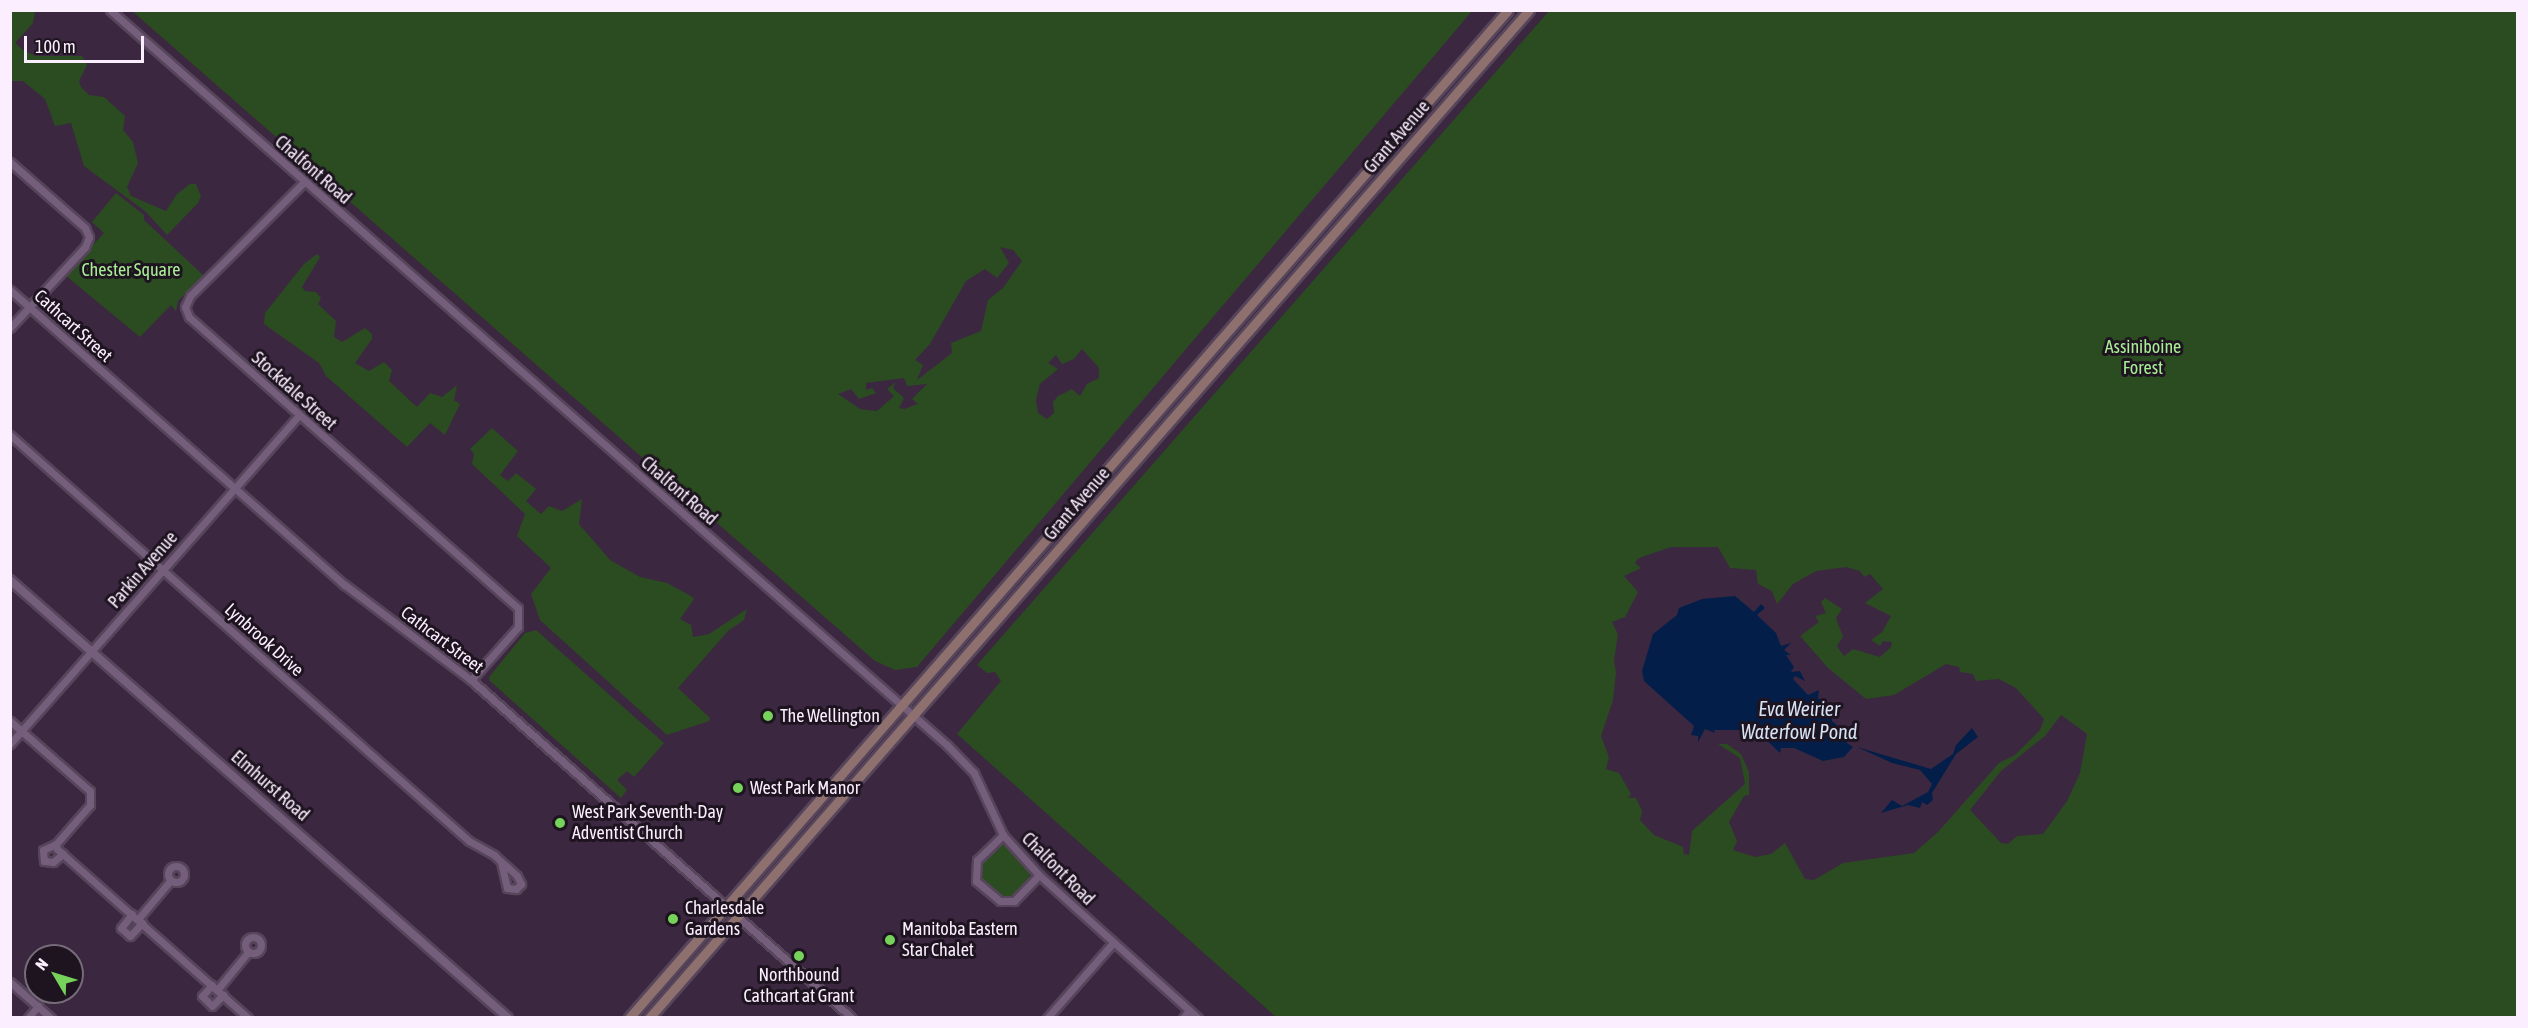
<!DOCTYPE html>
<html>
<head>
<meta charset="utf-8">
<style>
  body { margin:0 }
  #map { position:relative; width:2528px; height:1028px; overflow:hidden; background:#3c2741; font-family:"Asap Condensed",sans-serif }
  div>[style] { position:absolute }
  .green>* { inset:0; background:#2b4b21 }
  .water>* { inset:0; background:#031f49 }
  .roads { filter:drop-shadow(2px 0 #56455b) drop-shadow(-2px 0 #56455b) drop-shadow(0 2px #56455b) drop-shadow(0 -2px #56455b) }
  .minor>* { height:7px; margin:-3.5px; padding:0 3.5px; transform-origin:3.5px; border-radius:3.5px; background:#755e7b }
  .minor>.ring { margin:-3.5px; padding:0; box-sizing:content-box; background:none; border:7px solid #755e7b; border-radius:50% }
  .tertiary>* { height:8px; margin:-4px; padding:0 4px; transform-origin:4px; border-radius:4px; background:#755e7b }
  .secondary>* { height:9px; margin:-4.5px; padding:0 4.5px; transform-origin:4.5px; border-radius:4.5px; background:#8e706e }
  .dots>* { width:16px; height:16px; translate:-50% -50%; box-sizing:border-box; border:3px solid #1d1420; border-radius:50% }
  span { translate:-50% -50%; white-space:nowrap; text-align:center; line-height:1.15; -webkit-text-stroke:6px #1d1420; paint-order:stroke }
  .street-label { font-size:18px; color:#fbeeff }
  .park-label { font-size:18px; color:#a9ee95 }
  .poi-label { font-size:18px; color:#fbeeff }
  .left { translate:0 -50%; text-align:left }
  .water-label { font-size:20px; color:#d6e2f3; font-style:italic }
  .frame { position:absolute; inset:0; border:12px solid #fbeeff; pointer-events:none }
  .north { position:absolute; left:24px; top:944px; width:60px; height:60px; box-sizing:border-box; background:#1d1420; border:2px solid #766b79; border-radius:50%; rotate:308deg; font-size:16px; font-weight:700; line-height:24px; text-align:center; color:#fbeeff }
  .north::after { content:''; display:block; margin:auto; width:21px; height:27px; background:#76d25a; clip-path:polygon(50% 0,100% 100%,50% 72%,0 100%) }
  .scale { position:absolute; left:24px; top:36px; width:120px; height:27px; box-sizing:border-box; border:3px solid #fbeeff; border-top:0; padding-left:8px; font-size:18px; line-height:21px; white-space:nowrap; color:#fbeeff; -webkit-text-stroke:4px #1d1420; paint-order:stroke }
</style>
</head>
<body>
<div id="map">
  <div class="green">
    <div style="clip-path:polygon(11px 10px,35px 12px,33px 23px,15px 43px,24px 51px,36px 56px,82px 56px,87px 65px,79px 81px,81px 87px,89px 95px,104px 97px,125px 116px,123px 130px,133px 142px,138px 163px,127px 187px,131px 196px,166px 211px,177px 194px,190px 184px,196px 184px,201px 196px,198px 203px,167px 235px,145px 211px,84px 166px,71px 123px,55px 126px,45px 99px,23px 81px,11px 81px)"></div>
    <div style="clip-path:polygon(evenodd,132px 11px,1472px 11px,917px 667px,895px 670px,875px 661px,132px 11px,1000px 247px,1013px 250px,1022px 261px,1003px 288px,988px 300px,981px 331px,951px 343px,952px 353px,917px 380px,923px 365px,915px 360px,930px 344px,966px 281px,985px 269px,997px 278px,1009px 263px,1000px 247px,132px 11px,1082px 349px,1099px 368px,1099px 378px,1087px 384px,1080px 396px,1072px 389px,1058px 396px,1053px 402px,1054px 413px,1047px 419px,1038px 413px,1036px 400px,1040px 384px,1058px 369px,1048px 363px,1056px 355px,1062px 364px,1074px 359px,1082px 349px,132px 11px,904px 378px,907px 386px,927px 384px,912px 399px,918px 404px,904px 409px,899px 408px,904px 398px,893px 388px,896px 382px,887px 389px,894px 396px,877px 411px,860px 409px,838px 394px,851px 389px,859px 399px,876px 393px,872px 388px,866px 390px,866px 383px,904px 378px)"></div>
    <div style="clip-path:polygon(evenodd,1549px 11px,2517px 11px,2517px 1017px,1276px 1017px,957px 734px,1001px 681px,995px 672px,987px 673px,977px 665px,1549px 11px,1671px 547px,1718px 547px,1730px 568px,1756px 570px,1758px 584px,1772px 591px,1777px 604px,1793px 584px,1816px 571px,1846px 567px,1860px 571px,1864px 577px,1870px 574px,1883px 589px,1865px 603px,1891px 616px,1882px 632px,1871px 640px,1880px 646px,1883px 641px,1892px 642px,1891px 647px,1880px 657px,1853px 649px,1844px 656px,1837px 646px,1843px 637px,1836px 618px,1842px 609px,1825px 598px,1821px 602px,1826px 613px,1815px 616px,1819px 622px,1800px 636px,1828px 668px,1866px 699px,1894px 695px,1946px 664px,1959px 667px,1960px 672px,1973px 674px,1976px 681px,1999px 679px,2016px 688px,2044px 719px,2040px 730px,2015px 755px,1999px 763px,1938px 832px,1914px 853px,1843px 863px,1814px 880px,1805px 879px,1785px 843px,1771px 854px,1755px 857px,1733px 850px,1737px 841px,1729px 822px,1744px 796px,1749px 795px,1749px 772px,1741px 754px,1727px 744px,1718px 744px,1740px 758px,1745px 784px,1692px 831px,1689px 855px,1684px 854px,1683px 847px,1654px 835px,1640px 820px,1642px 811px,1636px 798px,1628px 798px,1631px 794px,1619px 773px,1606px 769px,1609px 757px,1601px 736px,1613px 700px,1616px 672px,1614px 661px,1618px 634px,1612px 622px,1625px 617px,1638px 592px,1624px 576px,1641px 568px,1635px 563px,1639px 558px,1671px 547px,1549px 11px,2061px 715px,2087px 734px,2080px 773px,2067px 801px,2043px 834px,2017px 836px,2008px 844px,2001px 843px,1970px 810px,2001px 771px,2045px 736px,2061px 715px)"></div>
    <div style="clip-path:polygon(116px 193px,144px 215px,144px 220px,203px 275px,178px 301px,176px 311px,171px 305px,140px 337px,65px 275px,104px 233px,92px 222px)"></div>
    <div style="clip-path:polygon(317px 254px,320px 257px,302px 287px,305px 291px,316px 292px,321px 298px,318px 304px,336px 321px,334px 337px,342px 342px,365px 328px,372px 334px,372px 339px,355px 363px,369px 371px,384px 362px,392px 370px,389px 381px,417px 407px,430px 393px,442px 397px,457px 385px,454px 400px,460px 404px,445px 435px,430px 423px,407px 447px,326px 376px,319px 363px,264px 324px,265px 313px,304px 264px)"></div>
    <div style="clip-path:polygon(492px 428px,518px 451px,500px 475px,508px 481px,516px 473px,536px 489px,526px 501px,541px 514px,549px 506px,562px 511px,582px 499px,579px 524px,610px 560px,640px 577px,667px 583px,691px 596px,694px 599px,680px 619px,691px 625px,693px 637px,709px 634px,747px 609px,744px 620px,728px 631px,678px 688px,710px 718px,709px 721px,667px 735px,540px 620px,531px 594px,551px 568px,517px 536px,525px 514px,472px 464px,474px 454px,470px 449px)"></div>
    <div style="clip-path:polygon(536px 630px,664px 743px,634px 777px,627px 771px,617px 780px,627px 790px,621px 798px,490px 681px,489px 677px,525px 633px)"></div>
    <div style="clip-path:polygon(997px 844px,1004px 845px,1027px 867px,1030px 874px,1026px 885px,1007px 899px,1001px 899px,977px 873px,984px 857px)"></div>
  </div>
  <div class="water">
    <div style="clip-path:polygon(1735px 596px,1754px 612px,1761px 604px,1765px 608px,1757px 615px,1776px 633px,1781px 646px,1791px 643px,1784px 650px,1791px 655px,1786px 655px,1794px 667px,1791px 672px,1800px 671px,1805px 681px,1795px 676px,1793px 679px,1808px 695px,1819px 690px,1818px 698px,1831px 710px,1832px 721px,1844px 731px,1847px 743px,1853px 747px,1844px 757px,1823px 761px,1794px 748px,1781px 748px,1780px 753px,1761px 735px,1739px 730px,1714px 730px,1715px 733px,1705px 729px,1698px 742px,1698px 736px,1691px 735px,1694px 726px,1644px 681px,1642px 671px,1653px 634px,1677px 615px,1679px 608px,1702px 599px)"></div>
    <div style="clip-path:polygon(1972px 728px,1978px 737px,1956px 754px,1932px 793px,1933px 800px,1927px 805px,1922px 802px,1920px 808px,1908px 805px,1881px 813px,1892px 800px,1902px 806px,1928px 792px,1932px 784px,1920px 770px,1892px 763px,1857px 747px,1931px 769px,1953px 754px,1956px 745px)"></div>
  </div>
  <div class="roads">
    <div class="minor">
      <div style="left:110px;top:10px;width:1114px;rotate:41.29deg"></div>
      <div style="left:947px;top:745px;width:39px;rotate:46deg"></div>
      <div style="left:974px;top:773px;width:68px;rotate:64.9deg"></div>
      <div style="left:1003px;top:835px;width:54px;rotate:48deg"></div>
      <div style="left:1039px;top:875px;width:214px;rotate:42deg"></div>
      <div style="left:10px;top:162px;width:100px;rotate:41.3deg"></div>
      <div style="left:85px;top:228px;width:10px;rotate:66deg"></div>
      <div style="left:89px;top:237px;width:11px;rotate:112deg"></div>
      <div style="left:85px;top:247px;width:110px;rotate:132.8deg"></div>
      <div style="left:304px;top:182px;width:161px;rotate:135deg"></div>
      <div style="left:190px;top:296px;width:12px;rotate:114deg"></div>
      <div style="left:185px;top:307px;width:11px;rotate:68deg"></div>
      <div style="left:189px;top:317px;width:439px;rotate:41.5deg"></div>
      <div style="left:518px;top:608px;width:19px;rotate:90deg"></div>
      <div style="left:518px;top:627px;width:71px;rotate:131.6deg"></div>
      <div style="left:10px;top:290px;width:446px;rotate:41.4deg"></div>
      <div style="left:345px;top:585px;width:158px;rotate:37deg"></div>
      <div style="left:471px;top:680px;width:509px;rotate:41.58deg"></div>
      <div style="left:10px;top:435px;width:613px;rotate:41.49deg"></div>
      <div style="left:469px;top:841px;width:29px;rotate:29deg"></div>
      <div style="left:494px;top:855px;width:31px;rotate:42deg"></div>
      <div style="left:517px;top:876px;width:9px;rotate:63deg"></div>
      <div style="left:521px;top:884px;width:7px;rotate:135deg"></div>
      <div style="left:516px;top:889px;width:9px;rotate:-174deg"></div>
      <div style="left:507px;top:888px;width:27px;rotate:-103deg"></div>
      <div style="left:10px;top:721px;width:106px;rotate:41.2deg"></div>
      <div style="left:90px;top:791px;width:14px;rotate:90deg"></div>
      <div style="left:90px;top:805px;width:52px;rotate:131.1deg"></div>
      <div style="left:56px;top:844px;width:5px;rotate:79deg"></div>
      <div style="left:57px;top:849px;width:255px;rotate:41.5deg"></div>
      <div style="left:10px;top:744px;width:436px;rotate:-48.7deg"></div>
      <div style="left:1003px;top:835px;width:36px;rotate:136deg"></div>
      <div style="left:977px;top:860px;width:21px;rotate:93deg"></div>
      <div style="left:976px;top:881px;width:31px;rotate:40deg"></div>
      <div style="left:1000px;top:901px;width:14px"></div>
      <div style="left:1014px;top:901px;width:36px;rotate:-46deg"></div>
      <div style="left:56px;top:844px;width:14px;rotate:155deg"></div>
      <div style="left:43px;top:850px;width:11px;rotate:85deg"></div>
      <div style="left:44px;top:861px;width:9px;rotate:6deg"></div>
      <div style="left:53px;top:862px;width:13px;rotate:-39deg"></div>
      <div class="ring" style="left:168px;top:866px;width:9px;height:9px"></div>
      <div style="left:132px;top:914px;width:18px;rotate:128deg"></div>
      <div style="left:121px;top:928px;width:12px;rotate:42deg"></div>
      <div style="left:130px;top:936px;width:18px;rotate:-47deg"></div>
      <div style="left:138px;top:919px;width:51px;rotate:-49.8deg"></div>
      <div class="ring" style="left:245px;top:937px;width:9px;height:9px"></div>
      <div style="left:10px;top:982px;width:55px;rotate:41.3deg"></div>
      <div style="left:212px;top:985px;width:15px;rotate:132deg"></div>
      <div style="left:202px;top:996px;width:14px;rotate:45deg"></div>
      <div style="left:212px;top:1006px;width:16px;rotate:-45deg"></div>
      <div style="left:217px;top:990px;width:50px;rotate:-50.6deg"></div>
      <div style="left:28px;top:1018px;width:16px;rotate:-50deg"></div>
      <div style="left:1047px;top:1018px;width:100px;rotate:-48.7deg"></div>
      <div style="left:1183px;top:1018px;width:10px;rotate:-53deg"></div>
    </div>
    <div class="tertiary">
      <div style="left:10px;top:580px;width:663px;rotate:41.33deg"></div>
    </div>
    <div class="secondary">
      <div style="left:629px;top:1018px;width:1337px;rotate:-48.91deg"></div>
      <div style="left:649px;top:1018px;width:1338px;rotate:-48.88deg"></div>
    </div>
  </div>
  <div class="dots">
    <div style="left:768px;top:716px;background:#76d25a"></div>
    <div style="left:738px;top:788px;background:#76d25a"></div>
    <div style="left:560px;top:823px;background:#76d25a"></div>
    <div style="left:673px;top:919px;background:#76d25a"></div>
    <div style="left:890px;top:940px;background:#76d25a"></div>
    <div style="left:799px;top:956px;background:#76d25a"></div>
  </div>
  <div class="street-label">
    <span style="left:1397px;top:137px;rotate:-49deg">Grant Avenue</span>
    <span style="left:313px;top:170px;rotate:41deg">Chalfont Road</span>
    <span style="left:73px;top:326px;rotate:42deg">Cathcart Street</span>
    <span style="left:294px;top:391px;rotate:42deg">Stockdale Street</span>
    <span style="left:679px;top:491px;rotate:41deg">Chalfont Road</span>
    <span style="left:1077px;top:504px;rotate:-49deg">Grant Avenue</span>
    <span style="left:143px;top:570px;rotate:-49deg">Parkin Avenue</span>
    <span style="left:264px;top:640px;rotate:42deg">Lynbrook Drive</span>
    <span style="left:442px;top:640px;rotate:37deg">Cathcart Street</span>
    <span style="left:270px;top:786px;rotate:41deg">Elmhurst Road</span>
    <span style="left:1058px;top:869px;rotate:45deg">Chalfont Road</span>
  </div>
  <div class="park-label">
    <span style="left:131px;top:270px">Chester Square</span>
    <span style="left:2143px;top:358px">Assiniboine<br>Forest</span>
  </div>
  <div class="poi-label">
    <span class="left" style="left:780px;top:716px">The Wellington</span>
    <span class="left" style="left:750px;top:788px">West Park Manor</span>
    <span class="left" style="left:572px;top:823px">West Park Seventh-Day<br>Adventist Church</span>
    <span class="left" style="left:685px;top:919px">Charlesdale<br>Gardens</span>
    <span class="left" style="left:902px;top:940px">Manitoba Eastern<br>Star Chalet</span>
    <span style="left:799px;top:986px">Northbound<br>Cathcart at Grant</span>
  </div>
  <div class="water-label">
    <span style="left:1799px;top:720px">Eva Weirier<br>Waterfowl Pond</span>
  </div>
  <div class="frame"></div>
  <div class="north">N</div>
  <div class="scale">100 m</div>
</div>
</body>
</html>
